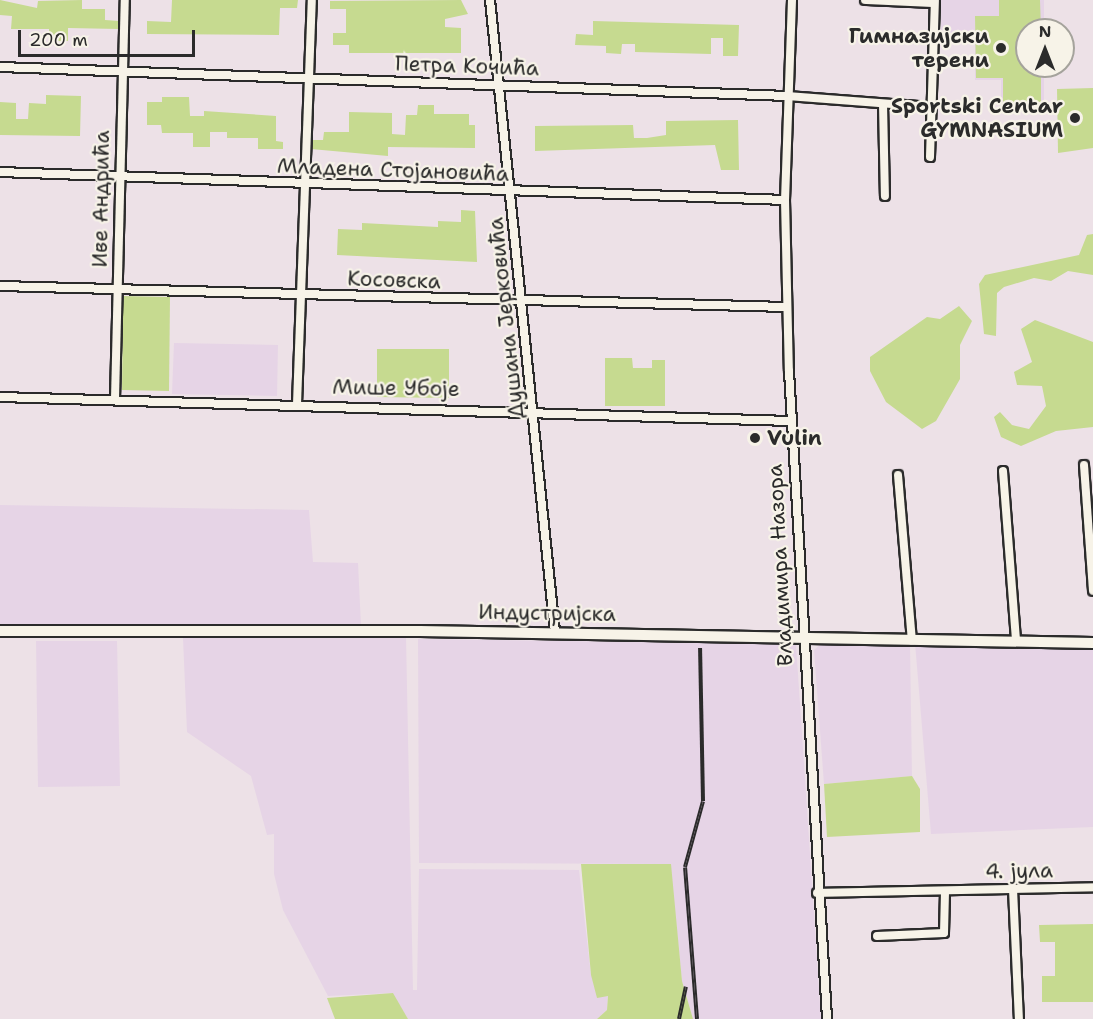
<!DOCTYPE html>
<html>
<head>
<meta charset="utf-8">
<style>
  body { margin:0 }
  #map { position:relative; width:1093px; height:1019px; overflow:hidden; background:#ede1e7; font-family:"Shantell Sans",sans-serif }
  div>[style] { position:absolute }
  .built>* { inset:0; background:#e6d4e6 }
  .green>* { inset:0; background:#c6da90 }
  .roads { filter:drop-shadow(2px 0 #2b2b2b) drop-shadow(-2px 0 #2b2b2b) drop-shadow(0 2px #2b2b2b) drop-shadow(0 -2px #2b2b2b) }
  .minor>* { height:8px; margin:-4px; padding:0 4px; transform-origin:4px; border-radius:4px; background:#f7f3e8 }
  .major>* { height:10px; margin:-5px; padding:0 5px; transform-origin:5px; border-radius:5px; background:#f7f3e8 }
  .rail>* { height:4px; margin-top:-2px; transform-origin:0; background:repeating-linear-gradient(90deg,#f7f3e8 0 4.5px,#2b2b2b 0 9px); box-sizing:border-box; border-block:2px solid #2b2b2b }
  .dots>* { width:16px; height:16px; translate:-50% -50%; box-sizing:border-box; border:3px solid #f7f3e8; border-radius:50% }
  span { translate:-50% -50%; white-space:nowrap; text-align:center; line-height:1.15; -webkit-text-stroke:4.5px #f7f3e8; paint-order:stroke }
  .poi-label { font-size:21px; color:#2b2b2b; font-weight:700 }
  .right { translate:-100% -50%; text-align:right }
  .left { translate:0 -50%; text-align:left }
  .street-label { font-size:21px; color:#2b2b2b }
  .north { position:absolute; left:1015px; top:18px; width:60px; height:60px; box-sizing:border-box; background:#f7f3e8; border:2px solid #a5a39c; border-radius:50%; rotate:0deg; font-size:16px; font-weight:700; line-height:24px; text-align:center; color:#2b2b2b }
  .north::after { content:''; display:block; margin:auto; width:21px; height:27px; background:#2b2b2b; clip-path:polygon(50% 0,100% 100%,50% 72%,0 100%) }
  .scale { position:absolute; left:18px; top:30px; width:177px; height:27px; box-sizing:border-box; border:3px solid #2b2b2b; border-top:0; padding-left:8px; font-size:18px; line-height:21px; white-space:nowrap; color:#2b2b2b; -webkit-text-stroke:4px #f7f3e8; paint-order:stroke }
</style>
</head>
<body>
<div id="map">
  <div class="built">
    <div style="clip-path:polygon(941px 0,1044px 0,1044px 30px,1027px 30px,1027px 66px,1044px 66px,1044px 104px,1001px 104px,1001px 80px,975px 80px,975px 44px,941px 44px)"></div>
    <div style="clip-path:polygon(174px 343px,278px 345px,277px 396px,172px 394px)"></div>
    <div style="clip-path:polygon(0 505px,309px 510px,313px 562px,358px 563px,361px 626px,0 625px)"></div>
    <div style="clip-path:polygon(406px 636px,413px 990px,417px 990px,419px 869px,579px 870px,591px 975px,608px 995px,607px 1010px,597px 1019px,408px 1019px,392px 993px,328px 996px,283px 910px,274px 874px,274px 834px,267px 835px,251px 776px,187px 732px,183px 638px)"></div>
    <div style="clip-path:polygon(418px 639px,796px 644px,821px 1019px,693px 1019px,682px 981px,670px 864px,419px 863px)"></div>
    <div style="clip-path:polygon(36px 641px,117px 641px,120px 786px,38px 787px)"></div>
    <div style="clip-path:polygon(823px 642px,910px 646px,912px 776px,824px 784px,814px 650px)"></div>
    <div style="clip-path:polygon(915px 643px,1093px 647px,1093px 827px,931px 834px)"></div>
  </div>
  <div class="green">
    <div style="clip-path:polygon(0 0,37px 8px,38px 1px,82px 0,82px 9px,105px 9px,105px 20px,119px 21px,119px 29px,68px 28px,68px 41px,49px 41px,49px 29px,11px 29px,12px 16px,0 15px)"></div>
    <div style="clip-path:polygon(172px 0,298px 0,297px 8px,280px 8px,279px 35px,147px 34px,147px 21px,171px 22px)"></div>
    <div style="clip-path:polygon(461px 0,468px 14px,445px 19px,445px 27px,461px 28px,461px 53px,349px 53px,349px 45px,333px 45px,333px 33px,346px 33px,346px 9px,330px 9px,330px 1px)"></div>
    <div style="clip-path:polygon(999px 0,1040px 0,1041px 30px,1027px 30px,1027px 66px,1041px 66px,1041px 102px,1003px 103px,1003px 78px,976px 78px,975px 16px,999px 16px)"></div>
    <div style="clip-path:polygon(593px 21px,739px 25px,738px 56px,723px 56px,723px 38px,711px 38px,711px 54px,635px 52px,635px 44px,622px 44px,621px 54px,606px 53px,606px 46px,575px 45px,576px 34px,593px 35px)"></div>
    <div style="clip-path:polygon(1093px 88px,1093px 148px,1058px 153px,1057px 89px)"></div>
    <div style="clip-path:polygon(46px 95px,81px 96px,80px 136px,0 135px,0 102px,16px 103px,16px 119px,28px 119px,29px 103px,46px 104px)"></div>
    <div style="clip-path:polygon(162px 97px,189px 97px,190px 116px,204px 116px,204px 111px,276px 116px,276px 141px,283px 142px,283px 149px,258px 149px,258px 138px,227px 138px,227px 132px,210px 132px,210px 147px,193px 147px,193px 133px,162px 133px,161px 125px,147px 125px,147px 102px,162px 102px)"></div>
    <div style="clip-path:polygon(418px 105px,434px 105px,434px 114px,469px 114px,469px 125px,475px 125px,475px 148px,388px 147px,388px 156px,311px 149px,311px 140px,323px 140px,324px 132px,349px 132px,349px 112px,392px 113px,392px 134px,405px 135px,406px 115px,417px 115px)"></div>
    <div style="clip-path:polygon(738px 120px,739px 170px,721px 170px,715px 145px,535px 151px,535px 126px,633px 125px,634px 138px,647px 138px,666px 135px,666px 121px)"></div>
    <div style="clip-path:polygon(461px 210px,475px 211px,477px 262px,337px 255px,338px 229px,362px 230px,362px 223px,438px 227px,438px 221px,461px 222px)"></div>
    <div style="clip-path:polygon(1093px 234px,1093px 275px,1068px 271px,1051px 281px,1034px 278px,1004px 287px,997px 293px,996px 336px,984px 334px,979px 284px,985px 275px,1079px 255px,1087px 235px)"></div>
    <div style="clip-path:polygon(123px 296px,170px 297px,169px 391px,122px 390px)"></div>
    <div style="clip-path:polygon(959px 306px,972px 321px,960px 345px,960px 379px,936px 421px,922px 429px,886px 402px,870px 371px,870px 357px,927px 317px,940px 319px)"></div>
    <div style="clip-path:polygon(1035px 320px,1093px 342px,1093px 427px,1056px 431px,1021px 446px,1001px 437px,994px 417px,1000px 412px,1012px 425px,1029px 429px,1046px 406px,1042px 386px,1017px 385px,1014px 372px,1032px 362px,1021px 329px)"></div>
    <div style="clip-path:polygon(377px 349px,449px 349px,449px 398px,377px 397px)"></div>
    <div style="clip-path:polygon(605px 358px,632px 358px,633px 368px,652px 368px,652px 360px,665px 360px,665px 406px,605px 406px)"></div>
    <div style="clip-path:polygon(912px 776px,920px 789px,920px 832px,827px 837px,824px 784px)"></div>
    <div style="clip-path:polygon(581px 864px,671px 864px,682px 981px,693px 1019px,597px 1019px,607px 1010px,608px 996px,597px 998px,591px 975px)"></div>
    <div style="clip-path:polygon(1093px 924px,1093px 1002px,1042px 1002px,1042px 976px,1055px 976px,1055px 942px,1040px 942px,1039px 925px)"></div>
    <div style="clip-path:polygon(393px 993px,408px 1019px,335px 1019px,327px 998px)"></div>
  </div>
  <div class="roads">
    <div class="minor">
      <div style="left:490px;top:0;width:635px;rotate:84.13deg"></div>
      <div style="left:792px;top:0;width:200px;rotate:92deg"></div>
      <div style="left:785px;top:200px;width:171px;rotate:88.7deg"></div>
      <div style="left:789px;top:371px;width:649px;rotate:86.64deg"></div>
      <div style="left:865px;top:0;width:69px;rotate:2.5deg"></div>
      <div style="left:0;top:67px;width:789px;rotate:2.11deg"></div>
      <div style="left:788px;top:96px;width:143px;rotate:4.4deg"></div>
      <div style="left:883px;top:104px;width:92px;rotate:88.8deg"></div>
      <div style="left:930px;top:157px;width:157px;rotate:-88.2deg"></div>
      <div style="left:0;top:172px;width:785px;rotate:2.04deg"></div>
      <div style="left:0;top:286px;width:787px;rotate:1.53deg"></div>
      <div style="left:0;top:397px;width:791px;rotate:1.74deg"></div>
      <div style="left:115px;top:399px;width:399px;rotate:-88.6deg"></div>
      <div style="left:297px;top:404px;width:404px;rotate:-87.9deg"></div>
      <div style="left:1084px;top:465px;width:126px;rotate:85.9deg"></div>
      <div style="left:1003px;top:471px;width:170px;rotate:85.6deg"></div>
      <div style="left:898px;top:475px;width:166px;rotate:85.2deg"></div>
      <div style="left:1013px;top:889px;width:130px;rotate:87.4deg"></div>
      <div style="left:817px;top:893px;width:276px;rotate:-1.2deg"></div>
      <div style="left:877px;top:936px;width:67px;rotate:-2.6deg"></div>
      <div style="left:944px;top:933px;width:42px;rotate:-88.6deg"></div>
    </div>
    <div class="major">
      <div style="left:0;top:631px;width:420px"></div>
      <div style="left:420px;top:631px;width:673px;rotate:1.02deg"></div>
    </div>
  </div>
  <div class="rail">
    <div style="left:679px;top:1019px;width:33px;rotate:-78deg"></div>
    <div style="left:697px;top:1019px;width:152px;rotate:-94.5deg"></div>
    <div style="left:685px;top:867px;width:68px;rotate:-74.7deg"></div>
    <div style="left:703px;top:801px;width:153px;rotate:-91.1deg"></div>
  </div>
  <div class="dots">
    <div style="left:1001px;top:48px;background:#2b2b2b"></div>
    <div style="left:1075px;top:118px;background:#2b2b2b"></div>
    <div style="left:755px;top:438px;background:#2b2b2b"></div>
  </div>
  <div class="poi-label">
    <span class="right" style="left:989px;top:48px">Гимназијски<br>терени</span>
    <span class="right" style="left:1063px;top:118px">Sportski Centar<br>GYMNASIUM</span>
    <span class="left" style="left:767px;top:438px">Vulin</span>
  </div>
  <div class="street-label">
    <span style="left:467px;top:66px;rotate:2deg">Петра Кочића</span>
    <span style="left:393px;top:170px;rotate:2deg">Младена Стојановића</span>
    <span style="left:101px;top:199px;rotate:-89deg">Иве Андрића</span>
    <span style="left:394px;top:280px;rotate:2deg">Косовска</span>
    <span style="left:506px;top:318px;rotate:-96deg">Душана Јерковића</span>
    <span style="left:396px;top:388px;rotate:1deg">Мише Убоје</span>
    <span style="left:780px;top:565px;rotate:-93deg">Владимира Назора</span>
    <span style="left:547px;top:613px;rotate:1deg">Индустријска</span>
    <span style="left:1019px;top:871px;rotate:-1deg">4. јула</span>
  </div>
  <div class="north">N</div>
  <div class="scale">200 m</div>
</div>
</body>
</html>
